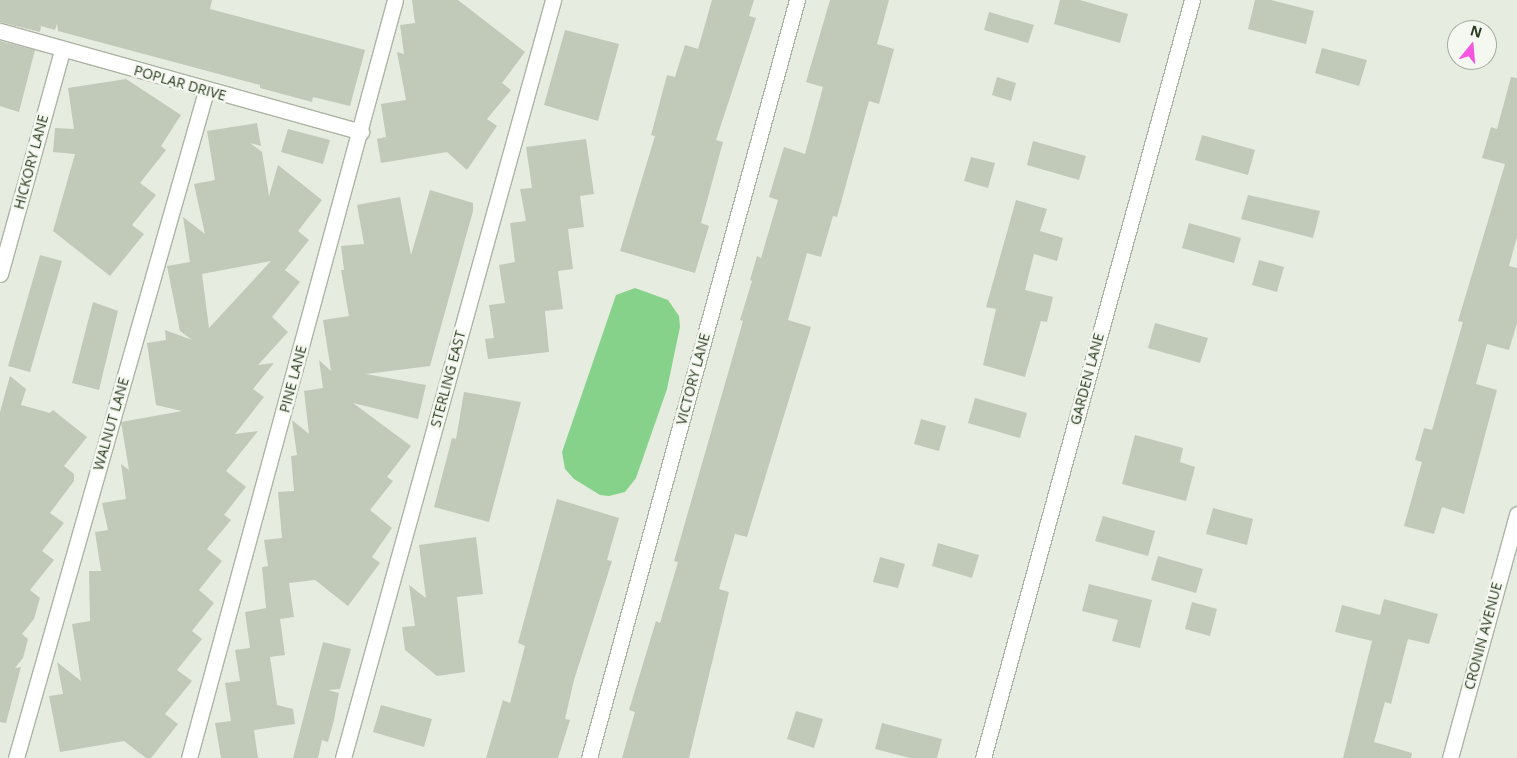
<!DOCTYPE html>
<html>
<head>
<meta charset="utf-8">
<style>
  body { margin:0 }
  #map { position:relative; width:1517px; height:758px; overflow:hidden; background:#e7ece0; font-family:"Open Sans",sans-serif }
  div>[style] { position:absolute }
  .water>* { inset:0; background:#87d28a }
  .building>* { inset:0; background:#c1c9b9 }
  .roads { filter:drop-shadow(1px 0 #abb4a3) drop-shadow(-1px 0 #abb4a3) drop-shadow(0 1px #abb4a3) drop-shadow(0 -1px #abb4a3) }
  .minor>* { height:15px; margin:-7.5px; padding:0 7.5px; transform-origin:7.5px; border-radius:7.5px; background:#fff }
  span { translate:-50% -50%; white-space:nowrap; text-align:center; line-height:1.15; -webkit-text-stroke:5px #f5f8f1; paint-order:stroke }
  .street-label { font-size:14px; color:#2b3c21 }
  .north { position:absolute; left:1447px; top:20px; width:50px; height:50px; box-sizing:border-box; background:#f5f8f1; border:1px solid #a4ad9e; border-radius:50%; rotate:17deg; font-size:14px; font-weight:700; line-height:20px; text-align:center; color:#2b3c21 }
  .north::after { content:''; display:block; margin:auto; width:18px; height:22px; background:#f456df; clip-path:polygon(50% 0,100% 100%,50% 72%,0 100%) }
</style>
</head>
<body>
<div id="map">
  <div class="water">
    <div style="clip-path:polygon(635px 288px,668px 300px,679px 316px,680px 327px,667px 389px,636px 478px,625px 492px,609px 496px,600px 495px,574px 479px,565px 469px,562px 452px,616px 295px)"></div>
  </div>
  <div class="building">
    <div style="clip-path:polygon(0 0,212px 0,210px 9px,365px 50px,350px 106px,313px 97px,312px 102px,260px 88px,260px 85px,58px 31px,57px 24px,55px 30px,41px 26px,40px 32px,0 22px)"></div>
    <div style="clip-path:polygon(412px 0,458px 0,525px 52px,502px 83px,511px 90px,487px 119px,497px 126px,467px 170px,447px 152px,381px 163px,377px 139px,386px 137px,381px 104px,406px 100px,397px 52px,404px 54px,400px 25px,415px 23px)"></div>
    <div style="clip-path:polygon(712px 0,754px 0,749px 16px,756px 18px,716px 140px,723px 142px,701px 223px,709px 226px,695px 273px,620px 251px,655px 136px,651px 135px,667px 75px,675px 77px,685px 45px,698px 49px)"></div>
    <div style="clip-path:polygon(830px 0,889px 0,877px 44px,894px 49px,879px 104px,869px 101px,837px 217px,833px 216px,821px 257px,807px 253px,788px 320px,811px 327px,747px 537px,735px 534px,719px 589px,729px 592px,689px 758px,622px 758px,635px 712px,629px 710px,656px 621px,660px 623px,678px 562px,674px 561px,743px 321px,740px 320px,752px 281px,750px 280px,757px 256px,761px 258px,778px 200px,769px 197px,784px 147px,805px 154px,823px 87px,806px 82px)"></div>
    <div style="clip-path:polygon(1060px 0,1080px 0,1128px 14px,1120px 43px,1054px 24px)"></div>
    <div style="clip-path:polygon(1255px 0,1271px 0,1314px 11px,1306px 44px,1248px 29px)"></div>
    <div style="clip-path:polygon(989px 12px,1034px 25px,1028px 43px,984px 30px)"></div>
    <div style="clip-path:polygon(565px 30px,619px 44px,598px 121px,544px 105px)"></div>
    <div style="clip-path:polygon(0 41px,35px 50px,19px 112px,0 106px)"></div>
    <div style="clip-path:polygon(1322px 48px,1367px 60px,1359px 86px,1315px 73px)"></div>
    <div style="clip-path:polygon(997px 77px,1016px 83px,1011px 101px,992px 95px)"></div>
    <div style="clip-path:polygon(1511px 77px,1517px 78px,1517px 237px,1509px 266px,1517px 268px,1517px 323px,1509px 350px,1487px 344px,1476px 384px,1497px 390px,1464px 514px,1442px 507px,1434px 534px,1404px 526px,1422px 462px,1415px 460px,1424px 428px,1432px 430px,1463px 322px,1458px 321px,1505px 164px,1482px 158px,1491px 127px,1497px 129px)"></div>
    <div style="clip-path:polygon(126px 79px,181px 115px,161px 146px,166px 150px,140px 183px,156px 195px,132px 225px,144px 234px,110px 276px,53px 231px,75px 154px,53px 152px,55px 128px,74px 129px,68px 88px)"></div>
    <div style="clip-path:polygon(evenodd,257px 123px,261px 146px,250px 143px,262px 152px,269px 196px,278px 165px,322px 200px,298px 231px,309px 240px,285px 270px,300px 282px,272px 317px,288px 332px,258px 365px,274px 363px,253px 389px,264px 397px,235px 434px,258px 431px,226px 471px,246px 487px,224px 515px,231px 520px,207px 549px,222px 561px,199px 590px,214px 603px,192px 631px,202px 639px,177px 670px,192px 681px,165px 714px,178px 724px,151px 758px,146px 758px,124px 741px,60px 752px,49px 696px,63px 694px,57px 662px,81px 681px,72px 624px,90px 621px,89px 571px,101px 571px,95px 532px,108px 530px,102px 503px,126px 499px,121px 464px,129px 470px,121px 422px,182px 411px,156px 405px,147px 343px,166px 340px,165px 330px,192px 340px,180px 331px,167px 266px,190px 262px,183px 217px,205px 234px,194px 184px,215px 180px,207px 131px,257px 123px,271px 261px,209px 328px,202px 274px,271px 261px)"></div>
    <div style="clip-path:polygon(288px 129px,330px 140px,323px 164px,281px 152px)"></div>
    <div style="clip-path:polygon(1202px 135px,1255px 150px,1248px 175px,1195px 160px)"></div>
    <div style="clip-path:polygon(586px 139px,594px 194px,580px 196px,584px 227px,568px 229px,573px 269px,558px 271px,563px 309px,545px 311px,549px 352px,488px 359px,485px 339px,494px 338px,489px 305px,505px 303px,499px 265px,515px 262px,510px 223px,526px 221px,520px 189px,532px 188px,526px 147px)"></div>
    <div style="clip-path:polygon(1033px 141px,1086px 156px,1079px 180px,1027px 165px)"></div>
    <div style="clip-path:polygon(971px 157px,995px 163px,988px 188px,964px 181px)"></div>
    <div style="clip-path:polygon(430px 190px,473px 203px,473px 211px,430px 366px,366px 374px,426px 385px,418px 419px,353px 403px,411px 446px,387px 477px,393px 481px,370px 510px,392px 528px,372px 557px,380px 563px,348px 606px,315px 580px,289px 583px,294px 617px,280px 619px,285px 655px,270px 657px,277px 705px,293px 709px,295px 724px,254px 730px,258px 758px,221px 758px,215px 723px,231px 721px,225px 683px,240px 681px,235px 650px,250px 648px,245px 612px,266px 608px,262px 567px,268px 566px,264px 540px,282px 538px,278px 492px,294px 491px,291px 456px,297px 455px,292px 420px,309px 434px,304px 391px,323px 388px,319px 360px,331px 371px,323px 320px,349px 316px,341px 270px,344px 270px,341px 246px,364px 244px,357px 205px,400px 197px,411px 255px)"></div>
    <div style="clip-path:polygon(1248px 195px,1320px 211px,1313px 238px,1241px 219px)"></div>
    <div style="clip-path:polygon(1016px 200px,1047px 209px,1040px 231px,1063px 238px,1057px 261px,1034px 254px,1025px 290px,1053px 297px,1047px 322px,1041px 321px,1025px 377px,983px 365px,996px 309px,986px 307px)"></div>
    <div style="clip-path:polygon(1189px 223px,1241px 238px,1234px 263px,1182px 248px)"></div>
    <div style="clip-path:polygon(40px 255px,62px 261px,30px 372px,8px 366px)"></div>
    <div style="clip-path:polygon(1259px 260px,1284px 267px,1277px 292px,1252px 285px)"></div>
    <div style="clip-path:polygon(93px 302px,118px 311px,99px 390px,72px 383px)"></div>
    <div style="clip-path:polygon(1155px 323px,1208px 338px,1200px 363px,1148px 348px)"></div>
    <div style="clip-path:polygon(10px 376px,26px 389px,21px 405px,50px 413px,53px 410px,87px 437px,64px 466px,74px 474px,74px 481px,50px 513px,64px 523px,42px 551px,54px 560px,30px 590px,40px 598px,34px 619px,22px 634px,28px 639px,23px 658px,15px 668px,21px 667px,6px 723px,0 722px,0 412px)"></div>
    <div style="clip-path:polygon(464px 392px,521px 402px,489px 522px,434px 507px,452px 438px,456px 439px)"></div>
    <div style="clip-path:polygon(975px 398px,1027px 413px,1020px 438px,968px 423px)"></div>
    <div style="clip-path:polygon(921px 419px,946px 426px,939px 451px,914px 444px)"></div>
    <div style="clip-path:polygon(1135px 435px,1183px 448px,1180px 462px,1195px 467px,1186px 501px,1122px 484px)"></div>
    <div style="clip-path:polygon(557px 499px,619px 518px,607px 560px,612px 561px,574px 680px,565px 719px,570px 720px,558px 758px,486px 758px,503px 700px,510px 703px,525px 646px,518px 643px)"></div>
    <div style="clip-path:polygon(1213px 508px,1253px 519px,1247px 545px,1206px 534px)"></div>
    <div style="clip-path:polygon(1103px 516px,1155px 531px,1148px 556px,1095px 541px)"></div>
    <div style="clip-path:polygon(476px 537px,483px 594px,457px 597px,465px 672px,437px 676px,405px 650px,402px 627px,415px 626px,409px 585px,426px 598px,419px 545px)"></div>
    <div style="clip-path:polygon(938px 543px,979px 555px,972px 578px,932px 566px)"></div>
    <div style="clip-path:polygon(1158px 556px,1203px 569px,1196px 593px,1151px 580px)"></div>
    <div style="clip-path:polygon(880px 557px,905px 564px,898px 588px,873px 582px)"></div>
    <div style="clip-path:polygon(1089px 584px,1152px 600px,1140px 648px,1112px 641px,1118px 620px,1082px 611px)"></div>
    <div style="clip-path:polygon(1384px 599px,1438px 614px,1429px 644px,1408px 639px,1391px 704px,1385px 702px,1374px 742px,1412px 753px,1411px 758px,1343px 758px,1372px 641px,1335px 632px,1342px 605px,1380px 615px)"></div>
    <div style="clip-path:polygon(1192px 602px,1217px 609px,1210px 636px,1185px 629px)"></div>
    <div style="clip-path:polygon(323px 642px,351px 649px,340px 689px,328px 690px,339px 693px,334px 720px,328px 742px,322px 740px,318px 758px,293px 758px)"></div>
    <div style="clip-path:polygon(381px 705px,432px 719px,424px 747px,373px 732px)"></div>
    <div style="clip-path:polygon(796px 711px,823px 719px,814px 748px,787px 739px)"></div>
    <div style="clip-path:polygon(882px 723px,942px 739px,937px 758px,910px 758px,875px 749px)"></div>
  </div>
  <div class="roads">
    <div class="minor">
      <div style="left:0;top:31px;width:375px;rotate:15.6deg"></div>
      <div style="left:0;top:274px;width:232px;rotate:-74.5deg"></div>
      <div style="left:16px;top:758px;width:694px;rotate:-74.1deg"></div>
      <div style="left:189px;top:758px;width:785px;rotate:-74.8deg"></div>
      <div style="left:343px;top:758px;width:787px;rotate:-74.51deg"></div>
      <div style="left:589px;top:758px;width:786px;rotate:-74.66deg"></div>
      <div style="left:983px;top:758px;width:786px;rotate:-74.59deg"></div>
      <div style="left:1450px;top:758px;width:253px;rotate:-74.6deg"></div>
    </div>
  </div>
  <div class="street-label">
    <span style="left:180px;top:83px;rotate:16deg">POPLAR DRIVE</span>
    <span style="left:31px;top:162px;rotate:-75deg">HICKORY LANE</span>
    <span style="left:293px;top:379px;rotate:-75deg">PINE LANE</span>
    <span style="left:448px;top:379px;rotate:-75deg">STERLING EAST</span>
    <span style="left:693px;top:379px;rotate:-75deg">VICTORY LANE</span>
    <span style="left:1087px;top:379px;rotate:-75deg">GARDEN LANE</span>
    <span style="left:111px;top:424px;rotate:-74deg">WALNUT LANE</span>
    <span style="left:1483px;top:636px;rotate:-75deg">CRONIN AVENUE</span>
  </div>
  <div class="north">N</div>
</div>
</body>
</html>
